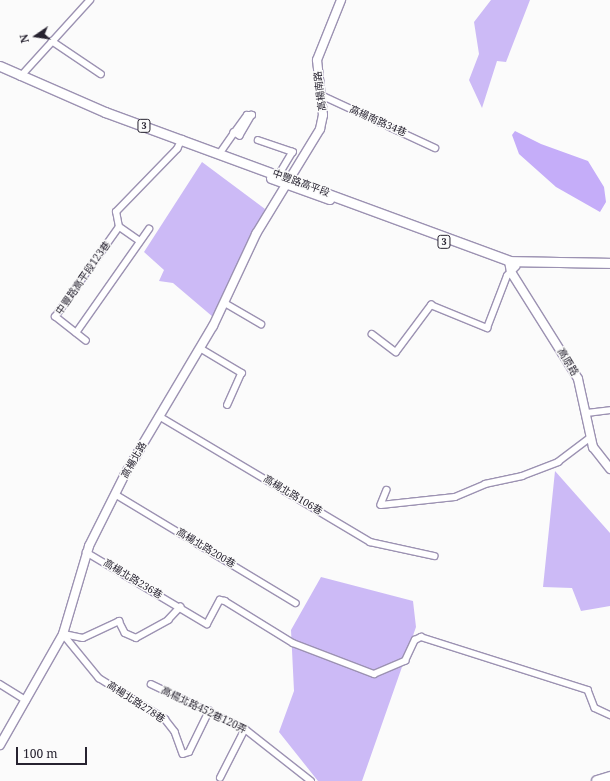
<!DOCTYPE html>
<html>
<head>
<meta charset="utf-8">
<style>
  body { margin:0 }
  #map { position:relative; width:610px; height:781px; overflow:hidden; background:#fbfbfb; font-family:"Noto Serif","Noto Sans TC",serif }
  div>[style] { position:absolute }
  .forest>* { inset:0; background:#ccbaf6 }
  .water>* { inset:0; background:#c5adf9 }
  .roads { filter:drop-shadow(1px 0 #9c92b2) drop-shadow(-1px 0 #9c92b2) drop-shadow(0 1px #9c92b2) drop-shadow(0 -1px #9c92b2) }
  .street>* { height:5.5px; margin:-2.75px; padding:0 2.75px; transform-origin:2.75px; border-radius:2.75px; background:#fff }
  .secondary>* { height:8px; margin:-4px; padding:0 4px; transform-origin:4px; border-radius:4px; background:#fff }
  .primary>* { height:9px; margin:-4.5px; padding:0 4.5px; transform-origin:4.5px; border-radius:4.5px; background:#fff }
  .highway>* { height:10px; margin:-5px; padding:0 5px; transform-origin:5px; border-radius:5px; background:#fff }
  span { translate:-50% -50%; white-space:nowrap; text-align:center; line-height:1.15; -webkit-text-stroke:3px #fbfbfb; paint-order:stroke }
  .shield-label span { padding:1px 3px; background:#fbfbfb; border:1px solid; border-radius:3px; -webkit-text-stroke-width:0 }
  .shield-label { font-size:9px; color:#272330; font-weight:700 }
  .street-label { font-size:10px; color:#272330 }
  .north { position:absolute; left:16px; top:16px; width:40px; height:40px; -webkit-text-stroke:3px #fbfbfb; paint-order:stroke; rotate:257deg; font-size:11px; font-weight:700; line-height:16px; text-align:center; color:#272330 }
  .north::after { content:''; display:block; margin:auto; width:14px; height:18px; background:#272330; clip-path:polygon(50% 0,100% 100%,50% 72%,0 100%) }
  .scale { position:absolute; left:16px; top:747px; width:71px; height:18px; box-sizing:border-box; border:2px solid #272330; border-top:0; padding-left:5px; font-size:12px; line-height:14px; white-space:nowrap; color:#272330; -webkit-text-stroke:3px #fbfbfb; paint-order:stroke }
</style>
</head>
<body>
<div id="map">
  <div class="forest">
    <div style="clip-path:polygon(491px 0,530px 0,506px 62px,497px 61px,482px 108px,469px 80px,479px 54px,474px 22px)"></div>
    <div style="clip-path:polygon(202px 162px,265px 209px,213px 317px,173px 283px,159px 281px,164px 270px,144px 252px)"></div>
    <div style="clip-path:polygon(555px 471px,610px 533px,610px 606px,581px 611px,572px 588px,543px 587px)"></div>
    <div style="clip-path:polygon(321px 577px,413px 601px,416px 627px,362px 781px,318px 781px,279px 732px,294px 691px,291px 630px)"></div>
  </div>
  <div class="water">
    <div style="clip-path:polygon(515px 131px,541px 144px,588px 161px,604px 187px,606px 202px,600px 212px,556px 187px,519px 154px,512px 135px)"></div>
  </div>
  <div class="roads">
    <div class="street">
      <div style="left:52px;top:41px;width:59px;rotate:34deg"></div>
      <div style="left:20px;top:77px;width:104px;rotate:-47.7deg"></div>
      <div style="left:321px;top:95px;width:126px;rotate:24.9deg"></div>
      <div style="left:258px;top:140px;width:37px;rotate:19deg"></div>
      <div style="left:293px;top:152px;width:27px;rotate:121deg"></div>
      <div style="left:220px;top:153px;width:24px;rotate:-55deg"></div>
      <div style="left:234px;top:133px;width:22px;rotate:-54deg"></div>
      <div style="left:247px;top:115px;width:5px"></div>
      <div style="left:252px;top:115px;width:24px;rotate:120deg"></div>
      <div style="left:240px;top:136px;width:7px;rotate:-153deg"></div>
      <div style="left:139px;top:241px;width:24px;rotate:-145deg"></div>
      <div style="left:119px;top:227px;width:15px;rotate:-101deg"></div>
      <div style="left:116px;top:212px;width:88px;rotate:-45.9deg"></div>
      <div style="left:177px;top:149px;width:11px;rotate:-63deg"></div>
      <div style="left:225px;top:303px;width:42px;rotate:30.3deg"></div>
      <div style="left:76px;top:333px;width:127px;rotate:-54.9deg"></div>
      <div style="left:372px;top:334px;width:30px;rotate:37deg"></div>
      <div style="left:396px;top:352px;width:59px;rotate:-53.3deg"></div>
      <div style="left:431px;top:305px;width:61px;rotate:22.3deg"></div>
      <div style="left:487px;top:328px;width:56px;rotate:-69deg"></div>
      <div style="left:507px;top:276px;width:13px;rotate:-45deg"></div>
      <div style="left:86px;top:341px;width:39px;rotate:-142deg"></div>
      <div style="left:55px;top:317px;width:110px;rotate:-54.6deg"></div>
      <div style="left:200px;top:348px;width:49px;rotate:30.8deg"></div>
      <div style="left:242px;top:373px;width:35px;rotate:114deg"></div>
      <div style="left:587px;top:413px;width:23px;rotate:-7deg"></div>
      <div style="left:159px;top:416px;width:246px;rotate:30.8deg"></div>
      <div style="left:370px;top:542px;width:66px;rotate:12.3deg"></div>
      <div style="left:387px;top:490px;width:16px;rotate:112deg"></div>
      <div style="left:381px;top:505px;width:74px;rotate:-6.2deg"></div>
      <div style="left:455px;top:497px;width:33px;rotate:-23deg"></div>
      <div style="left:485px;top:484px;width:38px;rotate:-12deg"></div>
      <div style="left:522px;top:476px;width:39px;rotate:-21deg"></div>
      <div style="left:558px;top:462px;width:41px;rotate:-37.1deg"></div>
      <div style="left:115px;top:494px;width:211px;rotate:31.1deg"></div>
      <div style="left:86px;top:552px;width:141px;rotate:30.8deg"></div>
      <div style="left:207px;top:624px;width:27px;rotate:-62deg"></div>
      <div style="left:220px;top:600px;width:5px;rotate:11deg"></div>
      <div style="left:225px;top:601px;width:80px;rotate:31.7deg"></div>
      <div style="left:293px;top:643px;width:87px;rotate:20.9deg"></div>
      <div style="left:374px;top:674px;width:34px;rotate:-23deg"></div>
      <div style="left:405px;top:661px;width:23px;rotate:-65deg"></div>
      <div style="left:415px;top:640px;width:7px;rotate:-27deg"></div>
      <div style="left:421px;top:637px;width:175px;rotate:17.6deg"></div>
      <div style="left:588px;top:690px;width:19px;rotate:69deg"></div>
      <div style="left:595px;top:708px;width:17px;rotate:25deg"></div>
      <div style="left:63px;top:634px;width:57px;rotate:50.7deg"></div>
      <div style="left:99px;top:678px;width:78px;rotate:31.8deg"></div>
      <div style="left:165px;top:719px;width:16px;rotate:52deg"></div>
      <div style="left:175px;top:732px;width:23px;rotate:70deg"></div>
      <div style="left:183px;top:754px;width:6px;rotate:-18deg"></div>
      <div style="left:189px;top:752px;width:46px;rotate:-64deg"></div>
      <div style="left:64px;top:634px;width:19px;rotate:12deg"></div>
      <div style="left:83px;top:638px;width:40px;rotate:-25deg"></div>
      <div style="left:119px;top:621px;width:13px;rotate:63deg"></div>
      <div style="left:125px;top:633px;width:12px;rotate:24deg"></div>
      <div style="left:136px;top:638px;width:37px;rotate:-29deg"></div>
      <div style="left:168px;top:620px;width:18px;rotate:-47deg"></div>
      <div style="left:0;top:684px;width:31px;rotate:32deg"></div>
      <div style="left:151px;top:684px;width:104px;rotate:25.6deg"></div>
      <div style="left:245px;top:729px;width:84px;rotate:38.2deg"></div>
      <div style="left:220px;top:778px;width:55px;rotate:-63deg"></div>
    </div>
    <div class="secondary">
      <div style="left:509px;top:261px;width:11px;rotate:80deg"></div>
      <div style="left:511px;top:272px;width:126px;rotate:57.9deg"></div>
      <div style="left:578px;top:379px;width:70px;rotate:77.6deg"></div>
      <div style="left:593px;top:447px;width:28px;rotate:52deg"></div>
      <div style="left:0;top:745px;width:128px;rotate:-60.4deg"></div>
      <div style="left:63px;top:634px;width:92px;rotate:-73.5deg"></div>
      <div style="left:89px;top:546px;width:80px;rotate:-63.4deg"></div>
      <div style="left:125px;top:474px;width:172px;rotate:-59.3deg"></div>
      <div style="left:213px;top:326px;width:102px;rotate:-64.9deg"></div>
      <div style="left:256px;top:234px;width:123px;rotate:-58.6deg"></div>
      <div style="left:320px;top:129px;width:14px;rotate:-78deg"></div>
      <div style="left:323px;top:115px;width:55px;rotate:-96.2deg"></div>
      <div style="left:317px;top:60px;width:65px;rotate:-68.2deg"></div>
    </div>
    <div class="primary">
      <div style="left:0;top:66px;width:115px;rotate:23.7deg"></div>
      <div style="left:105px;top:112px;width:431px;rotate:20.2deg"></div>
      <div style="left:509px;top:261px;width:101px;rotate:1.1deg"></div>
      <div style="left:271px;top:178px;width:62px;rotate:19.9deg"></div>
    </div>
    <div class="highway">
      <div style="left:597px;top:781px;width:14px;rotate:-17deg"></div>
    </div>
  </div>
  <div class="shield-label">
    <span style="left:144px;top:126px">3</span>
    <span style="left:444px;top:242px">3</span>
  </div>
  <div class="street-label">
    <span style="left:320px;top:91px;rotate:-97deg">高楊南路</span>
    <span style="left:378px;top:121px;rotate:24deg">高楊南路34巷</span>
    <span style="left:301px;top:183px;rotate:20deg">中豐路高平段</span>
    <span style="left:83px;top:278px;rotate:-55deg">中豐路高平段123巷</span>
    <span style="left:568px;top:362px;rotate:59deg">高原路</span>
    <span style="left:134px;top:460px;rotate:-60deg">高楊北路</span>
    <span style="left:293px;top:495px;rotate:31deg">高楊北路106巷</span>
    <span style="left:206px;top:548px;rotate:31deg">高楊北路200巷</span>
    <span style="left:133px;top:579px;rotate:31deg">高楊北路236巷</span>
    <span style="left:136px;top:702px;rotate:33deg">高楊北路278巷</span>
    <span style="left:204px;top:710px;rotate:26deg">高楊北路452巷120弄</span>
  </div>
  <div class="north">N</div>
  <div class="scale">100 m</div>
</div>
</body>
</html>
